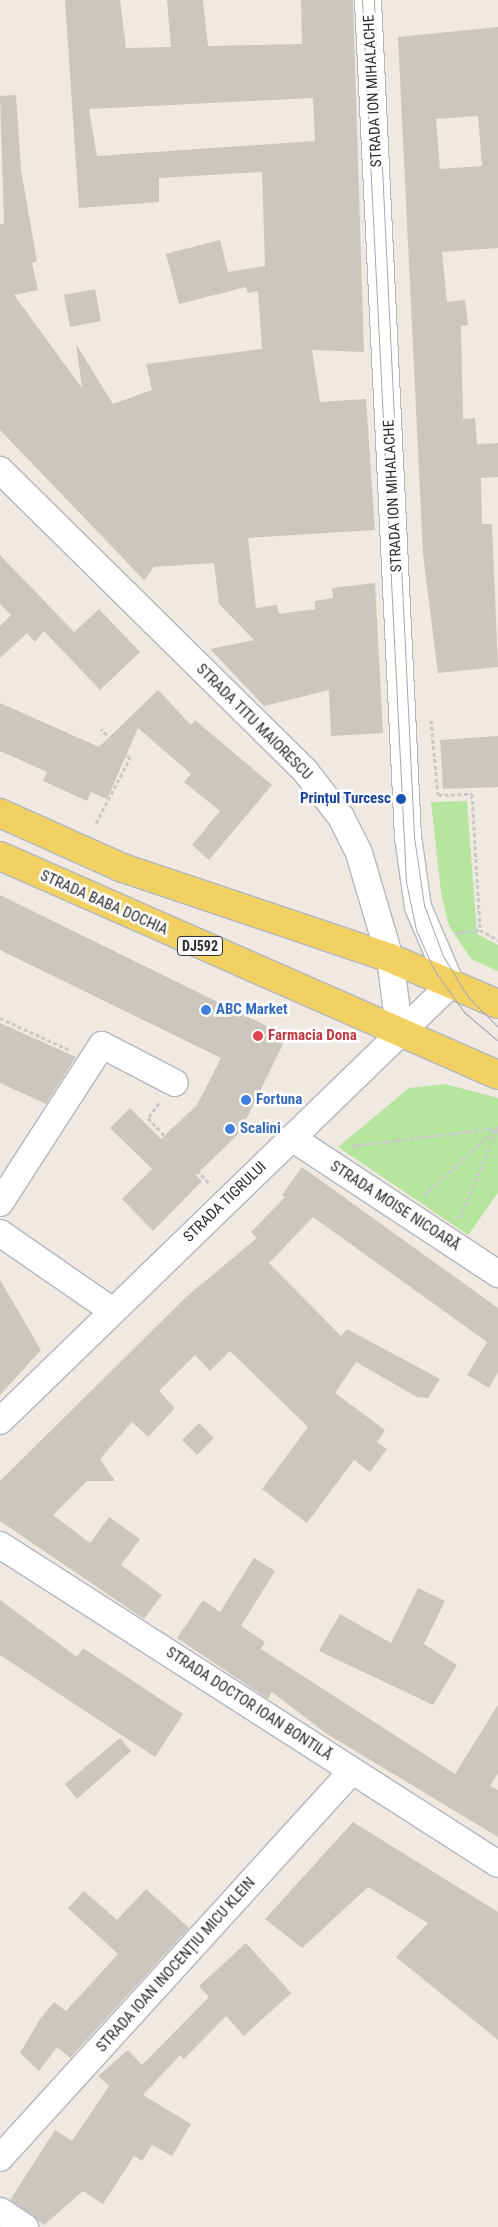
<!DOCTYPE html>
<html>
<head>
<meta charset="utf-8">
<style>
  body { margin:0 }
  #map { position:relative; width:498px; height:2227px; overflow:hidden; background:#efe9e1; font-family:"Roboto Condensed",sans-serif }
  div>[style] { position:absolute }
  .green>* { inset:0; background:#b6e59e }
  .building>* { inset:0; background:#cbc7bf }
  .path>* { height:3px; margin-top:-1.5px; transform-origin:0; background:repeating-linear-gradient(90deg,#c9c9c9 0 4px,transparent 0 6.5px) }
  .roads { filter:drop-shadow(1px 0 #b4b7c1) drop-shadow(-1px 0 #b4b7c1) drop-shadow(0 1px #b4b7c1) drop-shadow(0 -1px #b4b7c1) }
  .minor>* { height:26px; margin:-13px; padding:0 13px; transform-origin:13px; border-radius:13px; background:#fff }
  .major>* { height:28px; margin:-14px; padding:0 14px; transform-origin:14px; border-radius:14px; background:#f2d163 }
  .tram>* { height:1px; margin:-0.5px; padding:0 0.5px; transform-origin:0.5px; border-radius:0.5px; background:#a3a6b8 }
  .dots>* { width:14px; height:14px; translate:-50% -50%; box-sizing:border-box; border:2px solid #fff; border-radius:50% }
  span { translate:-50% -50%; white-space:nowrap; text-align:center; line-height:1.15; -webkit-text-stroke:5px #fff; paint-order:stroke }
  .shield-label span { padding:1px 4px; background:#fff; border:1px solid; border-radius:4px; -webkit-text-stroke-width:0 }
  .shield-label { font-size:14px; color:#2e2e2e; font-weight:700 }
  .street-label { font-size:15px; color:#2e2e2e }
  .transit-label { font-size:15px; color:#164399; font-weight:700 }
  .right { translate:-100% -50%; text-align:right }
  .shop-label { font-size:15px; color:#366cbe; font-weight:700 }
  .left { translate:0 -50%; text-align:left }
  .health-label { font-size:15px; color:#be3a42; font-weight:700 }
</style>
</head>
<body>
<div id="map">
  <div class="green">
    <div style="clip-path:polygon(467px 801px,477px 934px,498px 945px,498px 971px,471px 959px,449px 926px,441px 893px,431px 802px)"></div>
    <div style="clip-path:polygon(445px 1084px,498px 1098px,498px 1193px,468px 1235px,338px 1147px,409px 1088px)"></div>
  </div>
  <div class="building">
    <div style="clip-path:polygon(evenodd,65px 0,120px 0,126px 48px,171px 47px,167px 0,203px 0,208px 46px,302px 44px,301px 0,353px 0,364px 352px,312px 350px,320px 402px,366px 399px,375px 530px,248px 538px,256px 608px,277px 605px,279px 614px,315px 609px,315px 601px,333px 598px,332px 588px,375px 583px,383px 733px,331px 736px,329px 690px,264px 706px,210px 649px,254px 640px,219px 604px,214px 563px,154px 567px,144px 580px,0 430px,0 225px,4px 223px,0 96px,16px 95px,21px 170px,37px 261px,32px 263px,38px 290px,14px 295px,82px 388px,76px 344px,113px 404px,152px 390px,146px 364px,262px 349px,258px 291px,248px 293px,246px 287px,179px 304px,166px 254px,220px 240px,228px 272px,265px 266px,262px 172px,159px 178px,159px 202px,79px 208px,65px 0,313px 98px,315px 141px,97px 156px,89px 109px,313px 98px)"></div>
    <div style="clip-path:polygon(evenodd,498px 27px,498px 248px,442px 252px,447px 302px,465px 300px,468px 325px,461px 326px,463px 419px,475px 418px,477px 444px,498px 443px,498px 477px,481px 478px,482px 524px,492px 524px,498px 667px,438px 673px,423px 554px,398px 37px,498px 27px,478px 116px,482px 166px,440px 169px,436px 119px,478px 116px)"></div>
    <div style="clip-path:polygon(95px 289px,101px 321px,70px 327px,64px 295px)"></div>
    <div style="clip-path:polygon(0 555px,74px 632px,99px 609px,140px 652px,100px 690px,44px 631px,35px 642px,27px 633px,0 658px,0 626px,11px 615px,0 604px)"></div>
    <div style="clip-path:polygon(158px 690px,191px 725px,195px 720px,272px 785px,209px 860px,192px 845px,220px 811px,184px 782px,191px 774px,138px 728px,107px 799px,91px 792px,87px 801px,43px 781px,47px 772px,0 751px,0 703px,99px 747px)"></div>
    <div style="clip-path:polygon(498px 736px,498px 787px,443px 789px,440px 740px)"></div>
    <div style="clip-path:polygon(0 895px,287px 1036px,240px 1132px,196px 1175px,202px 1181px,153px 1231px,122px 1199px,152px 1169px,110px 1128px,130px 1108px,161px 1139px,197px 1105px,221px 1058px,0 950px)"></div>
    <div style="clip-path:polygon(0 1023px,76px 1057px,46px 1104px,0 1083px)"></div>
    <div style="clip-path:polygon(302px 1167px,498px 1308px,498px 1372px,489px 1388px,467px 1375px,487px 1342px,313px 1217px,269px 1263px,341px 1336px,347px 1329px,440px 1379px,428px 1398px,417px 1397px,356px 1362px,335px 1393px,385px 1430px,377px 1442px,387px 1449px,370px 1472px,354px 1460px,307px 1523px,262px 1489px,308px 1427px,230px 1351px,210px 1371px,195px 1355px,159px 1391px,175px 1408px,148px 1437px,132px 1422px,100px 1459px,115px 1481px,87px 1481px,53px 1515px,90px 1543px,109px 1517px,140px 1539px,121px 1565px,162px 1595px,144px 1619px,0 1521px,0 1481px,186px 1297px,257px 1238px,251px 1232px,285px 1197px,282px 1195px)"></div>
    <div style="clip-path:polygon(0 1280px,41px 1350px,0 1395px)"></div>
    <div style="clip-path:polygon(199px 1423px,214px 1438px,197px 1455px,182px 1440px)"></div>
    <div style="clip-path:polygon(254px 1558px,275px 1571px,241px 1626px,265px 1642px,261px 1649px,455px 1774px,498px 1705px,498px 1773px,490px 1786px,498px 1790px,498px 1837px,327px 1734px,272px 1692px,268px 1699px,177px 1638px,203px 1600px,220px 1612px)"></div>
    <div style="clip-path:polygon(418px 1588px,445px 1601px,424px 1644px,457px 1665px,433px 1705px,319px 1651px,340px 1614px,391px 1643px)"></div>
    <div style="clip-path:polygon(0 1600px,77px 1657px,83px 1648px,183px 1714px,155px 1757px,0 1655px)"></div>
    <div style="clip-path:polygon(120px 1738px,131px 1751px,77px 1799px,65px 1784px)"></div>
    <div style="clip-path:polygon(353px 1822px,498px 1912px,498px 2040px,396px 1957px,428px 1923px,368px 1887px,302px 1948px,265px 1919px)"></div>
    <div style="clip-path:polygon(146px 1889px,189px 1928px,70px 2058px,57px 2047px,39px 2071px,20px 2053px,40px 2019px,54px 2002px,66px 2011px,118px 1954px,68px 1908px,84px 1891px,117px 1920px)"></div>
    <div style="clip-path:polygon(246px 1943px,291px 1993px,244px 2036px,226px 2016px,184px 2059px,180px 2055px,143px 2095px,191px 2124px,172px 2156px,152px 2145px,142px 2161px,134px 2156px,103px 2204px,83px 2191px,44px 2225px,10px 2200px,55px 2130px,72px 2141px,109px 2086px,98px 2076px,128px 2050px,142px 2065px,209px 1997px,199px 1986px)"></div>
  </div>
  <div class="path">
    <div style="left:431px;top:720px;width:75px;rotate:84.7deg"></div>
    <div style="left:438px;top:795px;width:34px;rotate:-2deg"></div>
    <div style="left:472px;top:794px;width:136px;rotate:86.6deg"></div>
    <div style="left:480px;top:930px;width:21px;rotate:29deg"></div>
    <div style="left:96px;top:823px;width:73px;rotate:-62.4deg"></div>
    <div style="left:130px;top:758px;width:41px;rotate:-135deg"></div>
    <div style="left:456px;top:933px;width:24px;rotate:-7deg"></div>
    <div style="left:0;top:1018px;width:77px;rotate:24.6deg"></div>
    <div style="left:159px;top:1103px;width:19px;rotate:126deg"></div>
    <div style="left:148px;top:1118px;width:91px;rotate:46.8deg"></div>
    <div style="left:352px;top:1146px;width:147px;rotate:-7deg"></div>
    <div style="left:424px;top:1195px;width:99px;rotate:-42.5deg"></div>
    <div style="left:460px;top:1218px;width:99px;rotate:-67.3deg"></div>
  </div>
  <div class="roads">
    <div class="minor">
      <div style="left:0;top:470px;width:430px;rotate:44.6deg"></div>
      <div style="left:306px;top:772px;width:57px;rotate:52.1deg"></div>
      <div style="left:341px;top:817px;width:40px;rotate:63.4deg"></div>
      <div style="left:359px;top:853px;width:109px;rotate:73.6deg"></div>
      <div style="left:390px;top:958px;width:78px;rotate:82.6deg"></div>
      <div style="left:292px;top:1138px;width:247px;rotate:33.4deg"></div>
      <div style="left:0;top:1203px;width:188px;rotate:-57.2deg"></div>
      <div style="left:102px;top:1045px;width:82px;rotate:27.5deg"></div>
      <div style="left:0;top:1233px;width:135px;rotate:34.7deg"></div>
      <div style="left:0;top:1421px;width:628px;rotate:-44.1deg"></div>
      <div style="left:451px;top:984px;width:84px;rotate:-113.2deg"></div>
      <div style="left:418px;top:907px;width:71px;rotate:-98.1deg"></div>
      <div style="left:408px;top:837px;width:838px;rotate:-92.74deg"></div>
      <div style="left:0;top:1545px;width:591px;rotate:32.64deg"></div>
      <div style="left:0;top:2158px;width:523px;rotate:-47.71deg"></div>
      <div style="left:0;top:2211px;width:30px;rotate:33deg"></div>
    </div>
    <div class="major">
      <div style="left:0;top:813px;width:132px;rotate:24.2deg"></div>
      <div style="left:120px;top:867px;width:285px;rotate:18.6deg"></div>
      <div style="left:390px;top:958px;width:117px;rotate:23.1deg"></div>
      <div style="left:0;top:856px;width:544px;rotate:23.74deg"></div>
    </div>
  </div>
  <div class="tram">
    <div style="left:362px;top:0;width:883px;rotate:87.14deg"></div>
    <div style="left:406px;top:882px;width:49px;rotate:78.2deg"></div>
    <div style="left:416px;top:930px;width:44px;rotate:65.8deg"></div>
    <div style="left:434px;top:970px;width:52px;rotate:54.5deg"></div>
    <div style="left:464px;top:1012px;width:45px;rotate:40.5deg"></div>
    <div style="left:374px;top:0;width:838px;rotate:87.26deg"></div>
    <div style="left:414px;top:837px;width:69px;rotate:81.6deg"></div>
    <div style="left:424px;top:905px;width:54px;rotate:69.6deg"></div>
    <div style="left:443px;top:956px;width:48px;rotate:58.6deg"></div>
    <div style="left:468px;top:997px;width:42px;rotate:45deg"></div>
  </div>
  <div class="dots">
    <div style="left:401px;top:799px;background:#1a4fb4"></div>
    <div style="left:206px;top:1010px;background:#3f7fe0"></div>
    <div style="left:258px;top:1036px;background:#e0444e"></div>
    <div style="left:246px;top:1100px;background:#3f7fe0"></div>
    <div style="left:230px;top:1129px;background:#3f7fe0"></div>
  </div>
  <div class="shield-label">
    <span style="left:200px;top:946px">DJ592</span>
  </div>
  <div class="street-label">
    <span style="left:373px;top:91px;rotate:-93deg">STRADA ION MIHALACHE</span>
    <span style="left:393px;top:496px;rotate:-93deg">STRADA ION MIHALACHE</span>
    <span style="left:254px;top:722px;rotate:45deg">STRADA TITU MAIORESCU</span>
    <span style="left:104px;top:903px;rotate:24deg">STRADA BABA DOCHIA</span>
    <span style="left:225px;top:1202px;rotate:-44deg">STRADA TIGRULUI</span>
    <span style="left:395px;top:1206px;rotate:33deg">STRADA MOISE NICOARĂ</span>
    <span style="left:249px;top:1704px;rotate:33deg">STRADA DOCTOR IOAN BONTILĂ</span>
    <span style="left:176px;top:1965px;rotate:-48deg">STRADA IOAN INOCENȚIU MICU KLEIN</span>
  </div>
  <div class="transit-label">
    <span class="right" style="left:391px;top:799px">Prințul Turcesc</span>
  </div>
  <div class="shop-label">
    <span class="left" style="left:216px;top:1010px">ABC Market</span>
    <span class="left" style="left:256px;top:1100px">Fortuna</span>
    <span class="left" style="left:240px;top:1129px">Scalini</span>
  </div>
  <div class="health-label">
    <span class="left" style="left:268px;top:1036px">Farmacia Dona</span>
  </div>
</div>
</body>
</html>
